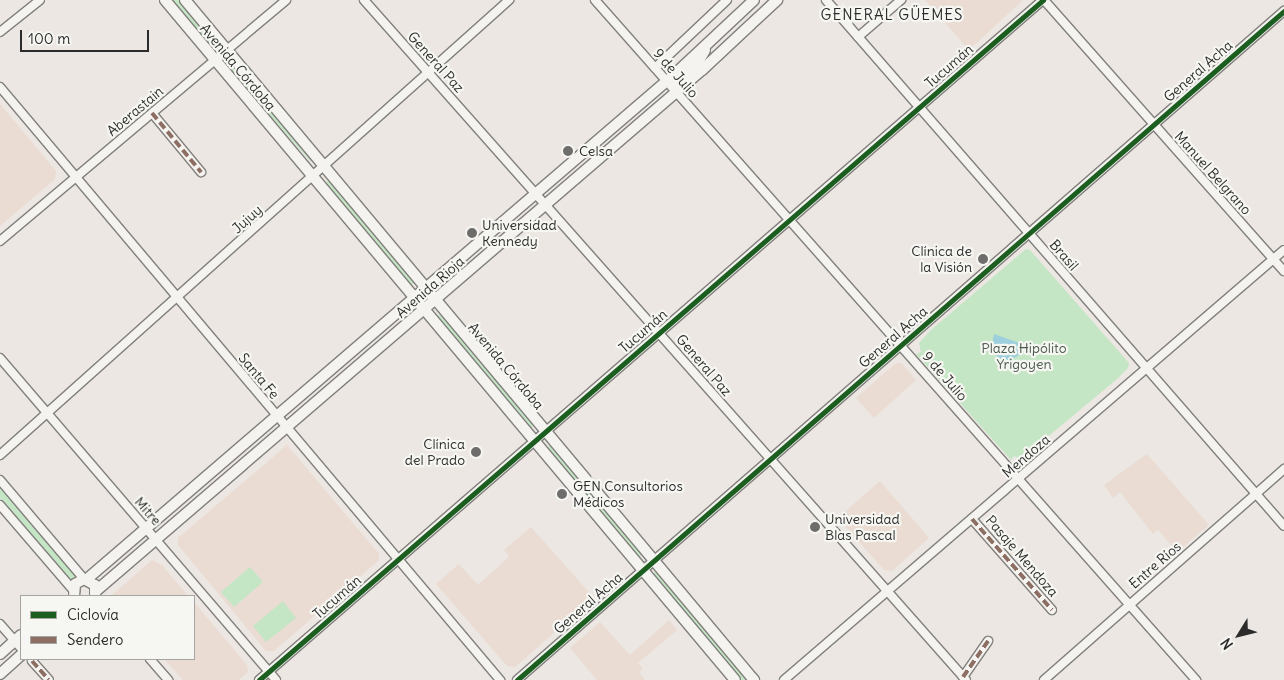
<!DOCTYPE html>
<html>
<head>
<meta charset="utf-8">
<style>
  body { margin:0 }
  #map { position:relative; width:1284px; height:680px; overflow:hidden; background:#ece7e2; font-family:Delius,sans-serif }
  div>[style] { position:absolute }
  .built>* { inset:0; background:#eadcd3 }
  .green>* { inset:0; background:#c4e6c5 }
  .water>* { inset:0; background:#9dd0dc }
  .roads { filter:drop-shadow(1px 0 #82807d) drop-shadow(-1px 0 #82807d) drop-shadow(0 1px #82807d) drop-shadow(0 -1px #82807d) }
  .street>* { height:8px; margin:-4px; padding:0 4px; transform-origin:4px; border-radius:4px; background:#f4f3f0 }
  .secondary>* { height:10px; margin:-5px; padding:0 5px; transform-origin:5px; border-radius:5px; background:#f4f3f0 }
  .quiet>* { height:4px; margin-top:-2px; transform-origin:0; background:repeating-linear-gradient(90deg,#8d6e63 0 8px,transparent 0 12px) }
  .cycleway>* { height:5px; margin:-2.5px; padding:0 2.5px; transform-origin:2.5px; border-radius:2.5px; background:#1b5e20 }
  .dots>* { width:14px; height:14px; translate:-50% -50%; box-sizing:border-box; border:2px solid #f6f6f2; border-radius:50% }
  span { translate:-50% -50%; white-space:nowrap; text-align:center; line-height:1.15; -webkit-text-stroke:4.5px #f6f6f2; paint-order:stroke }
  .street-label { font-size:14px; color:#2b2b2b }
  .poi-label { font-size:14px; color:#2b2b2b }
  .left { translate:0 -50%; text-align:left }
  .right { translate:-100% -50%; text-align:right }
  .park-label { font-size:14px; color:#495a4c }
  .neighbourhood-label { font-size:15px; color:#2b2b2b; letter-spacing:1px }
  .legend { position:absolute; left:20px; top:595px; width:175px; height:65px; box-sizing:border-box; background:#f6f6f2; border:1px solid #a5a5a2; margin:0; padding:6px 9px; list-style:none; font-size:15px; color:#2b2b2b }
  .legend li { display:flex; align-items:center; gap:10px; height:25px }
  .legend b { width:25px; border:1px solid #a5a5a2 }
  .north { position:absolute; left:1214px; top:610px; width:50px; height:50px; -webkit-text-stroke:4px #f6f6f2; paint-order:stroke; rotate:234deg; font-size:14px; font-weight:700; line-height:20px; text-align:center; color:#2b2b2b }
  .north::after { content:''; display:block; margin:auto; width:18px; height:22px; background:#2b2b2b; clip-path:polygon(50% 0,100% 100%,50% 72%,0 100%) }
  .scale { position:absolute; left:20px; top:30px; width:129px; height:22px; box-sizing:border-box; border:2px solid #2b2b2b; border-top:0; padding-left:6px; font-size:15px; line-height:18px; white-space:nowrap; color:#2b2b2b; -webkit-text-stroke:4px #f6f6f2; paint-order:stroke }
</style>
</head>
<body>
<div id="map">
  <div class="built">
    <div style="clip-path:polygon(925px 0,1023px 0,969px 50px)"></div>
    <div style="clip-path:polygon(0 104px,56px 171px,55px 179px,0 226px)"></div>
    <div style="clip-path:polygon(896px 363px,901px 363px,916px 380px,874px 418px,856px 398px)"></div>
    <div style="clip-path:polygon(287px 445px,379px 554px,379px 560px,274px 651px,266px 651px,178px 545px,178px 538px)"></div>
    <div style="clip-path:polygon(1147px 454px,1209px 525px,1177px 552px,1158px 530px,1153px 534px,1120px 492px,1113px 498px,1104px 485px)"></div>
    <div style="clip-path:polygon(880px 481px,929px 538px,892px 571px,884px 570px,838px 518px)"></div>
    <div style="clip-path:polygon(531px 527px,594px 598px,515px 667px,507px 666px,436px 584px,459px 564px,478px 585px,509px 557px,504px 550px)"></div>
    <div style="clip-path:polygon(152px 560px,162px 565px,188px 596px,111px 596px)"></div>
    <div style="clip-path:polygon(194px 602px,247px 665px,248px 672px,239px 680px,183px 680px,164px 659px,194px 659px)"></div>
    <div style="clip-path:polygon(669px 620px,677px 630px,638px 663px,643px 669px,639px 672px,645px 680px,597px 680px,570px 648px,600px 622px,630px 655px)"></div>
  </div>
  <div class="green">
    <div style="clip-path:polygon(170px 0,179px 0,214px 41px,213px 45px,209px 46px)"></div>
    <div style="clip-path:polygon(228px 62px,231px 62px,312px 159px,311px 162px,226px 66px)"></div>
    <div style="clip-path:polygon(329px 179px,414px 280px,413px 284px,410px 286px,325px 184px)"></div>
    <div style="clip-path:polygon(1026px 249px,1030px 250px,1129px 363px,1128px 368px,1117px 379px,1021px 459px,1014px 456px,1011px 460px,916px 354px,921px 352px,919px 343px,931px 330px)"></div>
    <div style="clip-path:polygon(441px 314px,534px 424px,532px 428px,436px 317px)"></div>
    <div style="clip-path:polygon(551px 444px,642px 553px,641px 556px,639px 557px,546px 449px)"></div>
    <div style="clip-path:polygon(0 488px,76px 576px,71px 580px,0 498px)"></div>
    <div style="clip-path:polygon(250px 567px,263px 582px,234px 607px,221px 592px)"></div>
    <div style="clip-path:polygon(657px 571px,748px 680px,740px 680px,652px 575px)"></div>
    <div style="clip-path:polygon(283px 601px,296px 618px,266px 642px,253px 626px)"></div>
  </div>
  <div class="water">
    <div style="clip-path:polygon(994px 334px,1022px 344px,1018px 356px,1007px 361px,998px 358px,991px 349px)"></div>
  </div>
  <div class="roads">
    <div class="street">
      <div style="left:364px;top:0;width:908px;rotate:48.48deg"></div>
      <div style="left:595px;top:0;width:908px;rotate:48.53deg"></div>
      <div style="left:826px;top:0;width:697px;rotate:48.95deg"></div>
      <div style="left:1044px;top:0;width:362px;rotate:48.5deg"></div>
      <div style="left:0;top:32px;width:51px;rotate:-38.7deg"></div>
      <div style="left:858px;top:37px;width:57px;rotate:-40.7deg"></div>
      <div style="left:655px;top:68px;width:99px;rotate:-43.4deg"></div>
      <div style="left:0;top:87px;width:776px;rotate:49.86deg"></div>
      <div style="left:152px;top:113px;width:77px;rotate:50.3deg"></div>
      <div style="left:0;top:241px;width:374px;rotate:-40.1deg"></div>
      <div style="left:0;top:358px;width:424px;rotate:49.4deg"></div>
      <div style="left:0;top:455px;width:683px;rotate:-41.79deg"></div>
      <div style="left:0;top:480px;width:130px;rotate:49.7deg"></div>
      <div style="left:0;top:505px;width:112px;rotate:49.3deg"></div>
      <div style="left:972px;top:519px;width:121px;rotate:48.7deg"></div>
      <div style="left:0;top:624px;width:32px;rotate:49deg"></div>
      <div style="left:150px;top:659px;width:28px;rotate:49deg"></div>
      <div style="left:32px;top:661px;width:25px;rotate:48deg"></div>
      <div style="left:963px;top:677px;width:44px;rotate:-55.2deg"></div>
      <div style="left:259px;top:680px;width:1038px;rotate:-40.94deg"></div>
      <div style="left:517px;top:680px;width:1018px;rotate:-41.1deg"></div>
      <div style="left:784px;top:680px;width:659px;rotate:-40.7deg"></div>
      <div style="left:1044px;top:680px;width:320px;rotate:-41.3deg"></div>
    </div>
    <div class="secondary">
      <div style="left:165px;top:0;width:887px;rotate:50.03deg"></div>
      <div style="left:185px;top:0;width:887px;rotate:50.08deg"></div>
      <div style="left:676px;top:93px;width:10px;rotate:-84deg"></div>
      <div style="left:677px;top:83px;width:28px;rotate:-44deg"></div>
      <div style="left:697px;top:64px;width:16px;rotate:-60deg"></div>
      <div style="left:87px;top:579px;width:775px;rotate:-40.66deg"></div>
      <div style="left:675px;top:74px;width:108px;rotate:-43.1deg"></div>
      <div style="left:96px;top:591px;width:799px;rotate:-40.69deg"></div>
      <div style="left:702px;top:70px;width:103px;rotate:-43deg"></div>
      <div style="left:74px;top:596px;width:12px;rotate:-85deg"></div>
      <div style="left:75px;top:584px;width:10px;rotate:-29deg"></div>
      <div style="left:84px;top:579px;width:13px;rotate:29deg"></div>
      <div style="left:95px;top:585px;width:11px;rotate:90deg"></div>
      <div style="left:0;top:654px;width:28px;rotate:-42deg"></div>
      <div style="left:0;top:674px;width:28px;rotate:-42deg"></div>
    </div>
  </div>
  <div class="quiet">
    <div style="left:152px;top:113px;width:77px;rotate:50.3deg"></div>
    <div style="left:972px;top:519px;width:121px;rotate:48.7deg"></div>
    <div style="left:32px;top:661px;width:25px;rotate:48deg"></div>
    <div style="left:963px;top:677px;width:44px;rotate:-55.2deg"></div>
  </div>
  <div class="cycleway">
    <div style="left:259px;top:680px;width:1038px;rotate:-40.94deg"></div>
    <div style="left:517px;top:680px;width:1018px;rotate:-41.1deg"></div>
  </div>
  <div class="dots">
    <div style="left:568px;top:151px;background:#6f6d6b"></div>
    <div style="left:472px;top:233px;background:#6f6d6b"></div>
    <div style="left:983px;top:259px;background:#6f6d6b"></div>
    <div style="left:476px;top:452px;background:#6f6d6b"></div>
    <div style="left:562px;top:494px;background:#6f6d6b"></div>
    <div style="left:815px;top:527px;background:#6f6d6b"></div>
  </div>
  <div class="street-label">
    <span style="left:436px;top:62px;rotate:48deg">General Paz</span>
    <span style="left:949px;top:66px;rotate:-41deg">Tucumán</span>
    <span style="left:238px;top:67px;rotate:50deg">Avenida Córdoba</span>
    <span style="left:1198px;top:71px;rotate:-41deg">General Acha</span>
    <span style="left:676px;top:73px;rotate:49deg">9 de Julio</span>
    <span style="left:135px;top:111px;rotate:-40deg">Aberastain</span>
    <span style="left:1213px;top:173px;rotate:48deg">Manuel Belgrano</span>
    <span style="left:247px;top:219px;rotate:-42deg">Jujuy</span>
    <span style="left:1064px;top:255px;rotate:49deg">Brasil</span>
    <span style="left:430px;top:287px;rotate:-41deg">Avenida Rioja</span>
    <span style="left:643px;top:331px;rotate:-41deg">Tucumán</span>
    <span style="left:893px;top:337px;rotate:-41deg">General Acha</span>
    <span style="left:704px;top:365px;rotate:49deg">General Paz</span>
    <span style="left:506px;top:366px;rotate:50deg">Avenida Córdoba</span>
    <span style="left:259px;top:376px;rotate:50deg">Santa Fe</span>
    <span style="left:945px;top:376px;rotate:49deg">9 de Julio</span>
    <span style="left:1026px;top:456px;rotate:-41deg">Mendoza</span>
    <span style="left:148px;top:511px;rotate:49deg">Mitre</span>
    <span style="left:1022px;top:556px;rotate:49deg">Pasaje Mendoza</span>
    <span style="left:1155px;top:565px;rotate:-41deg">Entre Ríos</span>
    <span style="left:337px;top:597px;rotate:-41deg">Tucumán</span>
    <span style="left:588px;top:603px;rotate:-41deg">General Acha</span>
  </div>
  <div class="poi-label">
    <span class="left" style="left:579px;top:151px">Celsa</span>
    <span class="left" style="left:482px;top:233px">Universidad<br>Kennedy</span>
    <span class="right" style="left:972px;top:259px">Clínica de<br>la Visión</span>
    <span class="right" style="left:465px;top:452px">Clínica<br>del Prado</span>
    <span class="left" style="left:573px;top:494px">GEN Consultorios<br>Médicos</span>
    <span class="left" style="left:825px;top:527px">Universidad<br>Blas Pascal</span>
  </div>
  <div class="park-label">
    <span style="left:1024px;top:356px">Plaza Hipólito<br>Yrigoyen</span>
  </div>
  <div class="neighbourhood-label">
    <span style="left:892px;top:15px">GENERAL GÜEMES</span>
  </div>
  <ul class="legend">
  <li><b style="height:6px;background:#1b5e20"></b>Ciclovía</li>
  <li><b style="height:6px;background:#8d6e63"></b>Sendero</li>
  </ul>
  <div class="north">N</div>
  <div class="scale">100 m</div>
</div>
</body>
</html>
